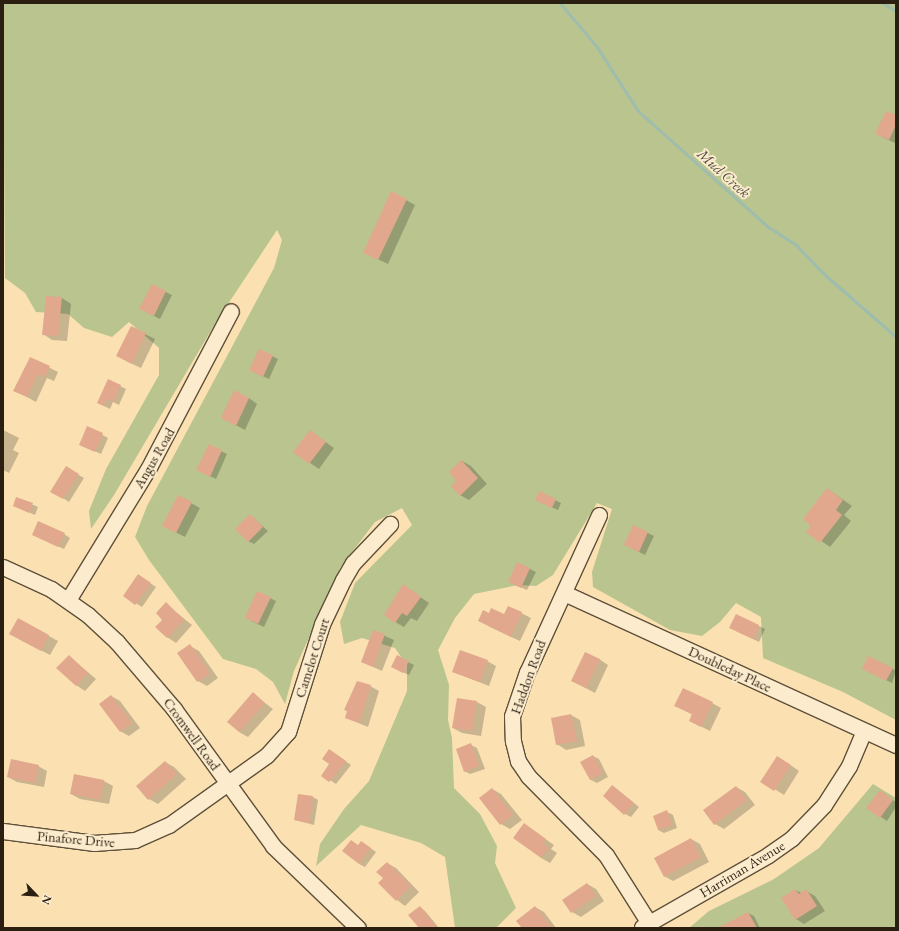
<!DOCTYPE html>
<html>
<head>
<meta charset="utf-8">
<style>
  body { margin:0 }
  #map { position:relative; width:899px; height:931px; overflow:hidden; background:#fbe1b2; font-family:"EB Garamond",serif }
  div>[style] { position:absolute }
  .green>* { inset:0; background:#bac48f }
  .shadow>* { inset:0; background:#0003 }
  .stream>* { height:3px; margin:-1.5px; padding:0 1.5px; transform-origin:1.5px; border-radius:1.5px; background:#9fbdae }
  .building>* { inset:0; background:#e1a88d }
  .roads { filter:drop-shadow(1px 0 #5f503a) drop-shadow(-1px 0 #5f503a) drop-shadow(0 1px #5f503a) drop-shadow(0 -1px #5f503a) }
  .minor>* { height:15px; margin:-7.5px; padding:0 7.5px; transform-origin:7.5px; border-radius:7.5px; background:#fceccd }
  span { translate:-50% -50%; white-space:nowrap; text-align:center; line-height:1.15; -webkit-text-stroke:4px #fceccd; paint-order:stroke }
  .street-label { font-size:14px; color:#2b1f12 }
  .water-label { font-size:15px; color:#4e4e41; font-style:italic }
  .frame { position:absolute; inset:0; border:4px solid #2b1f12; pointer-events:none }
  .north { position:absolute; left:16px; top:875px; width:40px; height:40px; -webkit-text-stroke:3px #fceccd; paint-order:stroke; rotate:115deg; font-size:11px; font-weight:700; line-height:16px; text-align:center; color:#2b1f12 }
  .north::after { content:''; display:block; margin:auto; width:14px; height:18px; background:#2b1f12; clip-path:polygon(50% 0,100% 100%,50% 72%,0 100%) }
</style>
</head>
<body>
<div id="map">
  <div class="green">
    <div style="clip-path:polygon(3px 3px,896px 3px,896px 720px,843px 692px,763px 658px,761px 617px,736px 603px,720px 622px,702px 636px,670px 630px,593px 587px,592px 572px,612px 509px,597px 503px,553px 575px,536px 586px,518px 585px,474px 594px,455px 618px,438px 650px,449px 685px,448px 720px,452px 738px,454px 788px,480px 814px,497px 846px,495px 863px,516px 908px,496px 928px,455px 928px,445px 857px,421px 843px,361px 825px,316px 866px,320px 844px,344px 809px,369px 781px,407px 691px,407px 666px,395px 648px,362px 638px,344px 644px,340px 622px,355px 583px,412px 525px,402px 508px,375px 522px,340px 568px,294px 671px,285px 704px,273px 682px,256px 669px,223px 659px,149px 560px,135px 537px,147px 506px,274px 268px,282px 240px,277px 230px,216px 322px,114px 495px,91px 529px,89px 511px,106px 469px,159px 375px,159px 348px,129px 322px,112px 337px,84px 328px,68px 314px,36px 312px,25px 293px,5px 278px)"></div>
    <div style="clip-path:polygon(873px 784px,896px 798px,896px 928px,689px 928px,709px 911px,774px 879px,819px 848px)"></div>
  </div>
  <div class="shadow">
    <div style="clip-path:polygon(896px 116px,896px 140px,895px 143px,882px 137px)"></div>
    <div style="clip-path:polygon(406px 200px,415px 205px,388px 264px,373px 257px)"></div>
    <div style="clip-path:polygon(153px 286px,172px 295px,160px 319px,146px 312px)"></div>
    <div style="clip-path:polygon(62px 298px,71px 304px,67px 341px,52px 340px,43px 334px)"></div>
    <div style="clip-path:polygon(131px 327px,155px 339px,141px 368px,126px 361px)"></div>
    <div style="clip-path:polygon(260px 350px,278px 359px,269px 379px,256px 373px)"></div>
    <div style="clip-path:polygon(30px 358px,58px 372px,54px 381px,47px 378px,36px 402px,23px 395px)"></div>
    <div style="clip-path:polygon(108px 380px,126px 389px,119px 405px,113px 402px,110px 409px,98px 403px)"></div>
    <div style="clip-path:polygon(249px 398px,257px 404px,245px 430px,222px 418px)"></div>
    <div style="clip-path:polygon(88px 427px,108px 438px,101px 454px,86px 447px)"></div>
    <div style="clip-path:polygon(3px 430px,19px 438px,13px 450px,19px 453px,9px 473px,3px 470px)"></div>
    <div style="clip-path:polygon(310px 431px,334px 448px,319px 469px,294px 452px)"></div>
    <div style="clip-path:polygon(209px 445px,227px 454px,216px 479px,203px 473px)"></div>
    <div style="clip-path:polygon(462px 461px,471px 466px,487px 484px,469px 500px,460px 495px,458px 481px)"></div>
    <div style="clip-path:polygon(66px 468px,84px 478px,69px 502px,52px 491px)"></div>
    <div style="clip-path:polygon(828px 489px,852px 506px,844px 515px,851px 521px,830px 547px,808px 532px)"></div>
    <div style="clip-path:polygon(17px 498px,38px 507px,35px 515px,14px 506px)"></div>
    <div style="clip-path:polygon(555px 500px,561px 503px,558px 510px,542px 503px)"></div>
    <div style="clip-path:polygon(191px 503px,200px 508px,185px 537px,173px 531px)"></div>
    <div style="clip-path:polygon(250px 515px,268px 531px,254px 544px,248px 541px)"></div>
    <div style="clip-path:polygon(634px 526px,654px 536px,645px 555px,631px 548px)"></div>
    <div style="clip-path:polygon(64px 534px,70px 538px,64px 549px,39px 538px)"></div>
    <div style="clip-path:polygon(518px 563px,536px 572px,527px 590px,515px 585px)"></div>
    <div style="clip-path:polygon(144px 579px,156px 587px,142px 607px,124px 596px)"></div>
    <div style="clip-path:polygon(403px 585px,429px 603px,417px 621px,411px 618px,404px 627px,395px 622px)"></div>
    <div style="clip-path:polygon(270px 598px,276px 601px,264px 627px,251px 621px)"></div>
    <div style="clip-path:polygon(166px 604px,192px 625px,176px 643px,167px 637px)"></div>
    <div style="clip-path:polygon(509px 607px,531px 618px,520px 641px,488px 626px,489px 614px,505px 615px)"></div>
    <div style="clip-path:polygon(736px 615px,765px 629px,759px 642px,736px 631px)"></div>
    <div style="clip-path:polygon(18px 619px,58px 641px,50px 655px,19px 639px)"></div>
    <div style="clip-path:polygon(374px 631px,394px 640px,382px 671px,362px 662px)"></div>
    <div style="clip-path:polygon(190px 646px,199px 651px,218px 678px,207px 686px,198px 681px)"></div>
    <div style="clip-path:polygon(69px 656px,96px 679px,85px 691px,76px 685px)"></div>
    <div style="clip-path:polygon(599px 659px,608px 665px,595px 693px,572px 681px)"></div>
    <div style="clip-path:polygon(487px 661px,496px 666px,489px 686px,453px 672px)"></div>
    <div style="clip-path:polygon(408px 662px,414px 665px,409px 675px,398px 670px)"></div>
    <div style="clip-path:polygon(892px 668px,896px 671px,892px 683px,869px 672px)"></div>
    <div style="clip-path:polygon(370px 686px,379px 691px,368px 727px,346px 718px)"></div>
    <div style="clip-path:polygon(253px 694px,273px 709px,248px 737px,239px 732px)"></div>
    <div style="clip-path:polygon(111px 696px,120px 701px,140px 728px,129px 736px,120px 731px)"></div>
    <div style="clip-path:polygon(477px 702px,486px 707px,481px 736px,462px 733px,453px 728px)"></div>
    <div style="clip-path:polygon(712px 703px,721px 708px,710px 731px,690px 721px,693px 715px,676px 706px)"></div>
    <div style="clip-path:polygon(571px 715px,580px 720px,585px 746px,566px 750px,557px 744px)"></div>
    <div style="clip-path:polygon(471px 745px,477px 748px,485px 769px,470px 774px,464px 771px)"></div>
    <div style="clip-path:polygon(330px 750px,351px 765px,336px 784px,322px 775px,330px 764px)"></div>
    <div style="clip-path:polygon(593px 756px,599px 759px,608px 777px,597px 783px,591px 780px,582px 762px)"></div>
    <div style="clip-path:polygon(165px 762px,174px 767px,186px 779px,158px 804px,149px 799px)"></div>
    <div style="clip-path:polygon(786px 762px,799px 771px,784px 795px,762px 781px)"></div>
    <div style="clip-path:polygon(38px 766px,47px 771px,44px 787px,17px 782px,8px 777px)"></div>
    <div style="clip-path:polygon(104px 781px,113px 786px,109px 804px,80px 799px,71px 794px)"></div>
    <div style="clip-path:polygon(613px 786px,639px 807px,631px 817px,625px 814px)"></div>
    <div style="clip-path:polygon(736px 787px,745px 792px,755px 805px,724px 829px,715px 824px)"></div>
    <div style="clip-path:polygon(492px 789px,501px 794px,522px 820px,510px 829px,501px 824px)"></div>
    <div style="clip-path:polygon(885px 795px,896px 802px,896px 807px,887px 821px,867px 808px)"></div>
    <div style="clip-path:polygon(313px 797px,318px 800px,314px 825px,295px 820px)"></div>
    <div style="clip-path:polygon(667px 812px,673px 815px,677px 828px,664px 833px,658px 830px)"></div>
    <div style="clip-path:polygon(525px 825px,554px 845px,551px 849px,557px 853px,550px 863px,541px 858px)"></div>
    <div style="clip-path:polygon(691px 839px,700px 844px,709px 862px,673px 881px,664px 876px)"></div>
    <div style="clip-path:polygon(362px 842px,376px 852px,365px 867px,359px 864px)"></div>
    <div style="clip-path:polygon(387px 863px,396px 868px,419px 892px,405px 906px,397px 900px,384px 878px)"></div>
    <div style="clip-path:polygon(587px 884px,596px 889px,604px 901px,581px 917px,572px 912px)"></div>
    <div style="clip-path:polygon(795px 890px,802px 893px,806px 891px,815px 896px,825px 911px,804px 924px,796px 919px)"></div>
    <div style="clip-path:polygon(420px 907px,425px 911px,439px 928px,420px 928px)"></div>
    <div style="clip-path:polygon(535px 907px,544px 912px,556px 928px,523px 928px)"></div>
    <div style="clip-path:polygon(748px 913px,754px 916px,760px 928px,730px 928px)"></div>
  </div>
  <div class="stream">
    <div style="left:560px;top:3px;width:57px;rotate:49.9deg"></div>
    <div style="left:597px;top:47px;width:76px;rotate:57.4deg"></div>
    <div style="left:638px;top:111px;width:173px;rotate:41.7deg"></div>
    <div style="left:767px;top:226px;width:35px;rotate:33deg"></div>
    <div style="left:796px;top:245px;width:40px;rotate:46deg"></div>
    <div style="left:824px;top:274px;width:96px;rotate:41.2deg"></div>
    <div style="left:883px;top:3px;width:15px;rotate:32deg"></div>
  </div>
  <div class="building">
    <div style="clip-path:polygon(886px 111px,896px 115px,896px 125px,889px 140px,875px 134px)"></div>
    <div style="clip-path:polygon(391px 191px,407px 199px,378px 260px,363px 253px)"></div>
    <div style="clip-path:polygon(152px 284px,166px 291px,154px 316px,139px 309px)"></div>
    <div style="clip-path:polygon(46px 296px,62px 297px,58px 336px,42px 335px)"></div>
    <div style="clip-path:polygon(131px 326px,146px 333px,132px 364px,116px 356px)"></div>
    <div style="clip-path:polygon(259px 349px,273px 355px,263px 377px,249px 370px)"></div>
    <div style="clip-path:polygon(30px 357px,50px 366px,45px 377px,38px 374px,27px 397px,13px 391px)"></div>
    <div style="clip-path:polygon(108px 379px,121px 385px,113px 402px,107px 399px,104px 406px,97px 403px)"></div>
    <div style="clip-path:polygon(234px 390px,249px 398px,236px 426px,221px 418px)"></div>
    <div style="clip-path:polygon(87px 426px,103px 433px,95px 452px,79px 445px)"></div>
    <div style="clip-path:polygon(310px 430px,326px 442px,309px 464px,293px 452px)"></div>
    <div style="clip-path:polygon(209px 444px,222px 450px,210px 477px,196px 470px)"></div>
    <div style="clip-path:polygon(461px 460px,478px 478px,460px 496px,451px 486px,456px 481px,449px 472px)"></div>
    <div style="clip-path:polygon(66px 466px,79px 474px,63px 499px,50px 492px)"></div>
    <div style="clip-path:polygon(827px 488px,843px 500px,836px 510px,842px 515px,820px 543px,806px 532px,811px 526px,803px 519px)"></div>
    <div style="clip-path:polygon(539px 491px,556px 499px,552px 508px,535px 500px)"></div>
    <div style="clip-path:polygon(178px 495px,192px 502px,176px 533px,162px 526px)"></div>
    <div style="clip-path:polygon(16px 497px,33px 503px,29px 513px,13px 506px)"></div>
    <div style="clip-path:polygon(250px 514px,263px 527px,248px 542px,235px 529px)"></div>
    <div style="clip-path:polygon(38px 521px,65px 533px,58px 547px,32px 535px)"></div>
    <div style="clip-path:polygon(633px 525px,648px 532px,639px 552px,624px 545px)"></div>
    <div style="clip-path:polygon(517px 562px,530px 568px,521px 588px,508px 582px)"></div>
    <div style="clip-path:polygon(138px 574px,151px 583px,135px 605px,123px 596px)"></div>
    <div style="clip-path:polygon(403px 584px,421px 597px,407px 616px,402px 613px,395px 623px,384px 615px)"></div>
    <div style="clip-path:polygon(257px 591px,271px 597px,258px 624px,245px 618px)"></div>
    <div style="clip-path:polygon(166px 602px,184px 620px,167px 638px,155px 627px,162px 620px,156px 613px)"></div>
    <div style="clip-path:polygon(508px 606px,522px 612px,511px 637px,478px 621px,483px 610px,489px 613px,491px 608px,504px 614px)"></div>
    <div style="clip-path:polygon(736px 614px,759px 625px,753px 639px,729px 628px)"></div>
    <div style="clip-path:polygon(18px 618px,49px 635px,41px 651px,9px 634px)"></div>
    <div style="clip-path:polygon(373px 630px,385px 634px,373px 667px,361px 662px)"></div>
    <div style="clip-path:polygon(190px 644px,210px 673px,197px 682px,177px 653px)"></div>
    <div style="clip-path:polygon(460px 650px,488px 660px,480px 682px,452px 672px)"></div>
    <div style="clip-path:polygon(585px 652px,600px 659px,586px 688px,571px 681px)"></div>
    <div style="clip-path:polygon(69px 655px,88px 673px,76px 686px,56px 668px)"></div>
    <div style="clip-path:polygon(397px 655px,409px 661px,403px 673px,391px 667px)"></div>
    <div style="clip-path:polygon(868px 656px,893px 668px,886px 681px,862px 669px)"></div>
    <div style="clip-path:polygon(357px 681px,371px 685px,359px 723px,345px 718px,347px 711px,344px 710px)"></div>
    <div style="clip-path:polygon(683px 688px,713px 702px,701px 727px,689px 721px,692px 714px,674px 706px)"></div>
    <div style="clip-path:polygon(253px 692px,265px 703px,239px 732px,227px 722px)"></div>
    <div style="clip-path:polygon(111px 695px,132px 723px,120px 732px,99px 704px)"></div>
    <div style="clip-path:polygon(457px 698px,477px 701px,472px 731px,452px 728px)"></div>
    <div style="clip-path:polygon(571px 714px,577px 741px,556px 745px,551px 718px)"></div>
    <div style="clip-path:polygon(471px 743px,479px 766px,464px 772px,456px 749px)"></div>
    <div style="clip-path:polygon(329px 749px,346px 761px,329px 782px,321px 776px,329px 764px,322px 759px)"></div>
    <div style="clip-path:polygon(593px 755px,603px 773px,590px 780px,580px 762px)"></div>
    <div style="clip-path:polygon(777px 756px,791px 765px,774px 791px,760px 782px)"></div>
    <div style="clip-path:polygon(11px 759px,39px 765px,35px 783px,7px 777px)"></div>
    <div style="clip-path:polygon(165px 761px,177px 774px,148px 800px,136px 786px)"></div>
    <div style="clip-path:polygon(74px 774px,104px 780px,100px 800px,70px 794px)"></div>
    <div style="clip-path:polygon(612px 785px,634px 803px,624px 815px,603px 796px)"></div>
    <div style="clip-path:polygon(736px 786px,747px 800px,714px 825px,703px 810px)"></div>
    <div style="clip-path:polygon(492px 788px,513px 815px,500px 825px,479px 798px)"></div>
    <div style="clip-path:polygon(880px 790px,893px 800px,880px 818px,866px 808px)"></div>
    <div style="clip-path:polygon(298px 794px,313px 796px,309px 823px,294px 820px)"></div>
    <div style="clip-path:polygon(667px 810px,672px 825px,658px 830px,653px 816px)"></div>
    <div style="clip-path:polygon(524px 823px,546px 839px,543px 843px,549px 848px,541px 858px,513px 838px)"></div>
    <div style="clip-path:polygon(691px 838px,701px 857px,664px 877px,654px 858px)"></div>
    <div style="clip-path:polygon(351px 840px,358px 845px,361px 841px,371px 848px,359px 864px,342px 851px)"></div>
    <div style="clip-path:polygon(387px 862px,411px 886px,396px 901px,378px 883px,383px 878px,376px 872px)"></div>
    <div style="clip-path:polygon(587px 883px,596px 896px,571px 913px,562px 900px)"></div>
    <div style="clip-path:polygon(795px 889px,799px 894px,806px 889px,817px 906px,795px 920px,781px 898px)"></div>
    <div style="clip-path:polygon(420px 906px,437px 928px,419px 928px,408px 915px)"></div>
    <div style="clip-path:polygon(535px 906px,552px 928px,522px 928px,516px 921px)"></div>
    <div style="clip-path:polygon(748px 912px,757px 928px,718px 928px)"></div>
  </div>
  <div class="roads">
    <div class="minor">
      <div style="left:599px;top:515px;width:173px;rotate:114.6deg"></div>
      <div style="left:527px;top:672px;width:46px;rotate:108.8deg"></div>
      <div style="left:512px;top:716px;width:25px;rotate:88deg"></div>
      <div style="left:513px;top:741px;width:21px;rotate:76deg"></div>
      <div style="left:518px;top:761px;width:18px;rotate:56deg"></div>
      <div style="left:528px;top:776px;width:111px;rotate:45.4deg"></div>
      <div style="left:606px;top:855px;width:80px;rotate:57.7deg"></div>
      <div style="left:3px;top:567px;width:53px;rotate:24.6deg"></div>
      <div style="left:51px;top:589px;width:45px;rotate:35.1deg"></div>
      <div style="left:88px;top:615px;width:40px;rotate:43deg"></div>
      <div style="left:117px;top:642px;width:88px;rotate:49.6deg"></div>
      <div style="left:174px;top:709px;width:169px;rotate:54.1deg"></div>
      <div style="left:273px;top:846px;width:118px;rotate:44deg"></div>
      <div style="left:564px;top:593px;width:365px;rotate:24.6deg"></div>
      <div style="left:68px;top:600px;width:153px;rotate:-58.6deg"></div>
      <div style="left:148px;top:469px;width:178px;rotate:-62.3deg"></div>
      <div style="left:3px;top:831px;width:92px;rotate:7.5deg"></div>
      <div style="left:94px;top:843px;width:41px;rotate:-4.2deg"></div>
      <div style="left:135px;top:840px;width:37px;rotate:-24deg"></div>
      <div style="left:169px;top:825px;width:120px;rotate:-35.5deg"></div>
      <div style="left:267px;top:755px;width:31px;rotate:-48deg"></div>
      <div style="left:288px;top:732px;width:113px;rotate:-72.5deg"></div>
      <div style="left:322px;top:624px;width:49px;rotate:-64.5deg"></div>
      <div style="left:343px;top:580px;width:20px;rotate:-60deg"></div>
      <div style="left:353px;top:563px;width:54px;rotate:-46.5deg"></div>
      <div style="left:642px;top:927px;width:145px;rotate:-29.7deg"></div>
      <div style="left:768px;top:855px;width:29px;rotate:-35deg"></div>
      <div style="left:792px;top:838px;width:46px;rotate:-45.9deg"></div>
      <div style="left:824px;top:805px;width:46px;rotate:-57.3deg"></div>
      <div style="left:849px;top:766px;width:38px;rotate:-67deg"></div>
    </div>
  </div>
  <div class="street-label">
    <span style="left:154px;top:458px;rotate:-60deg">Angus Road</span>
    <span style="left:312px;top:658px;rotate:-72deg">Camelot Court</span>
    <span style="left:730px;top:669px;rotate:25deg">Doubleday Place</span>
    <span style="left:528px;top:677px;rotate:-70deg">Haddon Road</span>
    <span style="left:192px;top:734px;rotate:54deg">Cromwell Road</span>
    <span style="left:76px;top:839px;rotate:5deg">Pinafore Drive</span>
    <span style="left:742px;top:869px;rotate:-31deg">Harriman Avenue</span>
  </div>
  <div class="water-label">
    <span style="left:724px;top:173px;rotate:42deg">Mud Creek</span>
  </div>
  <div class="frame"></div>
  <div class="north">N</div>
</div>
</body>
</html>
